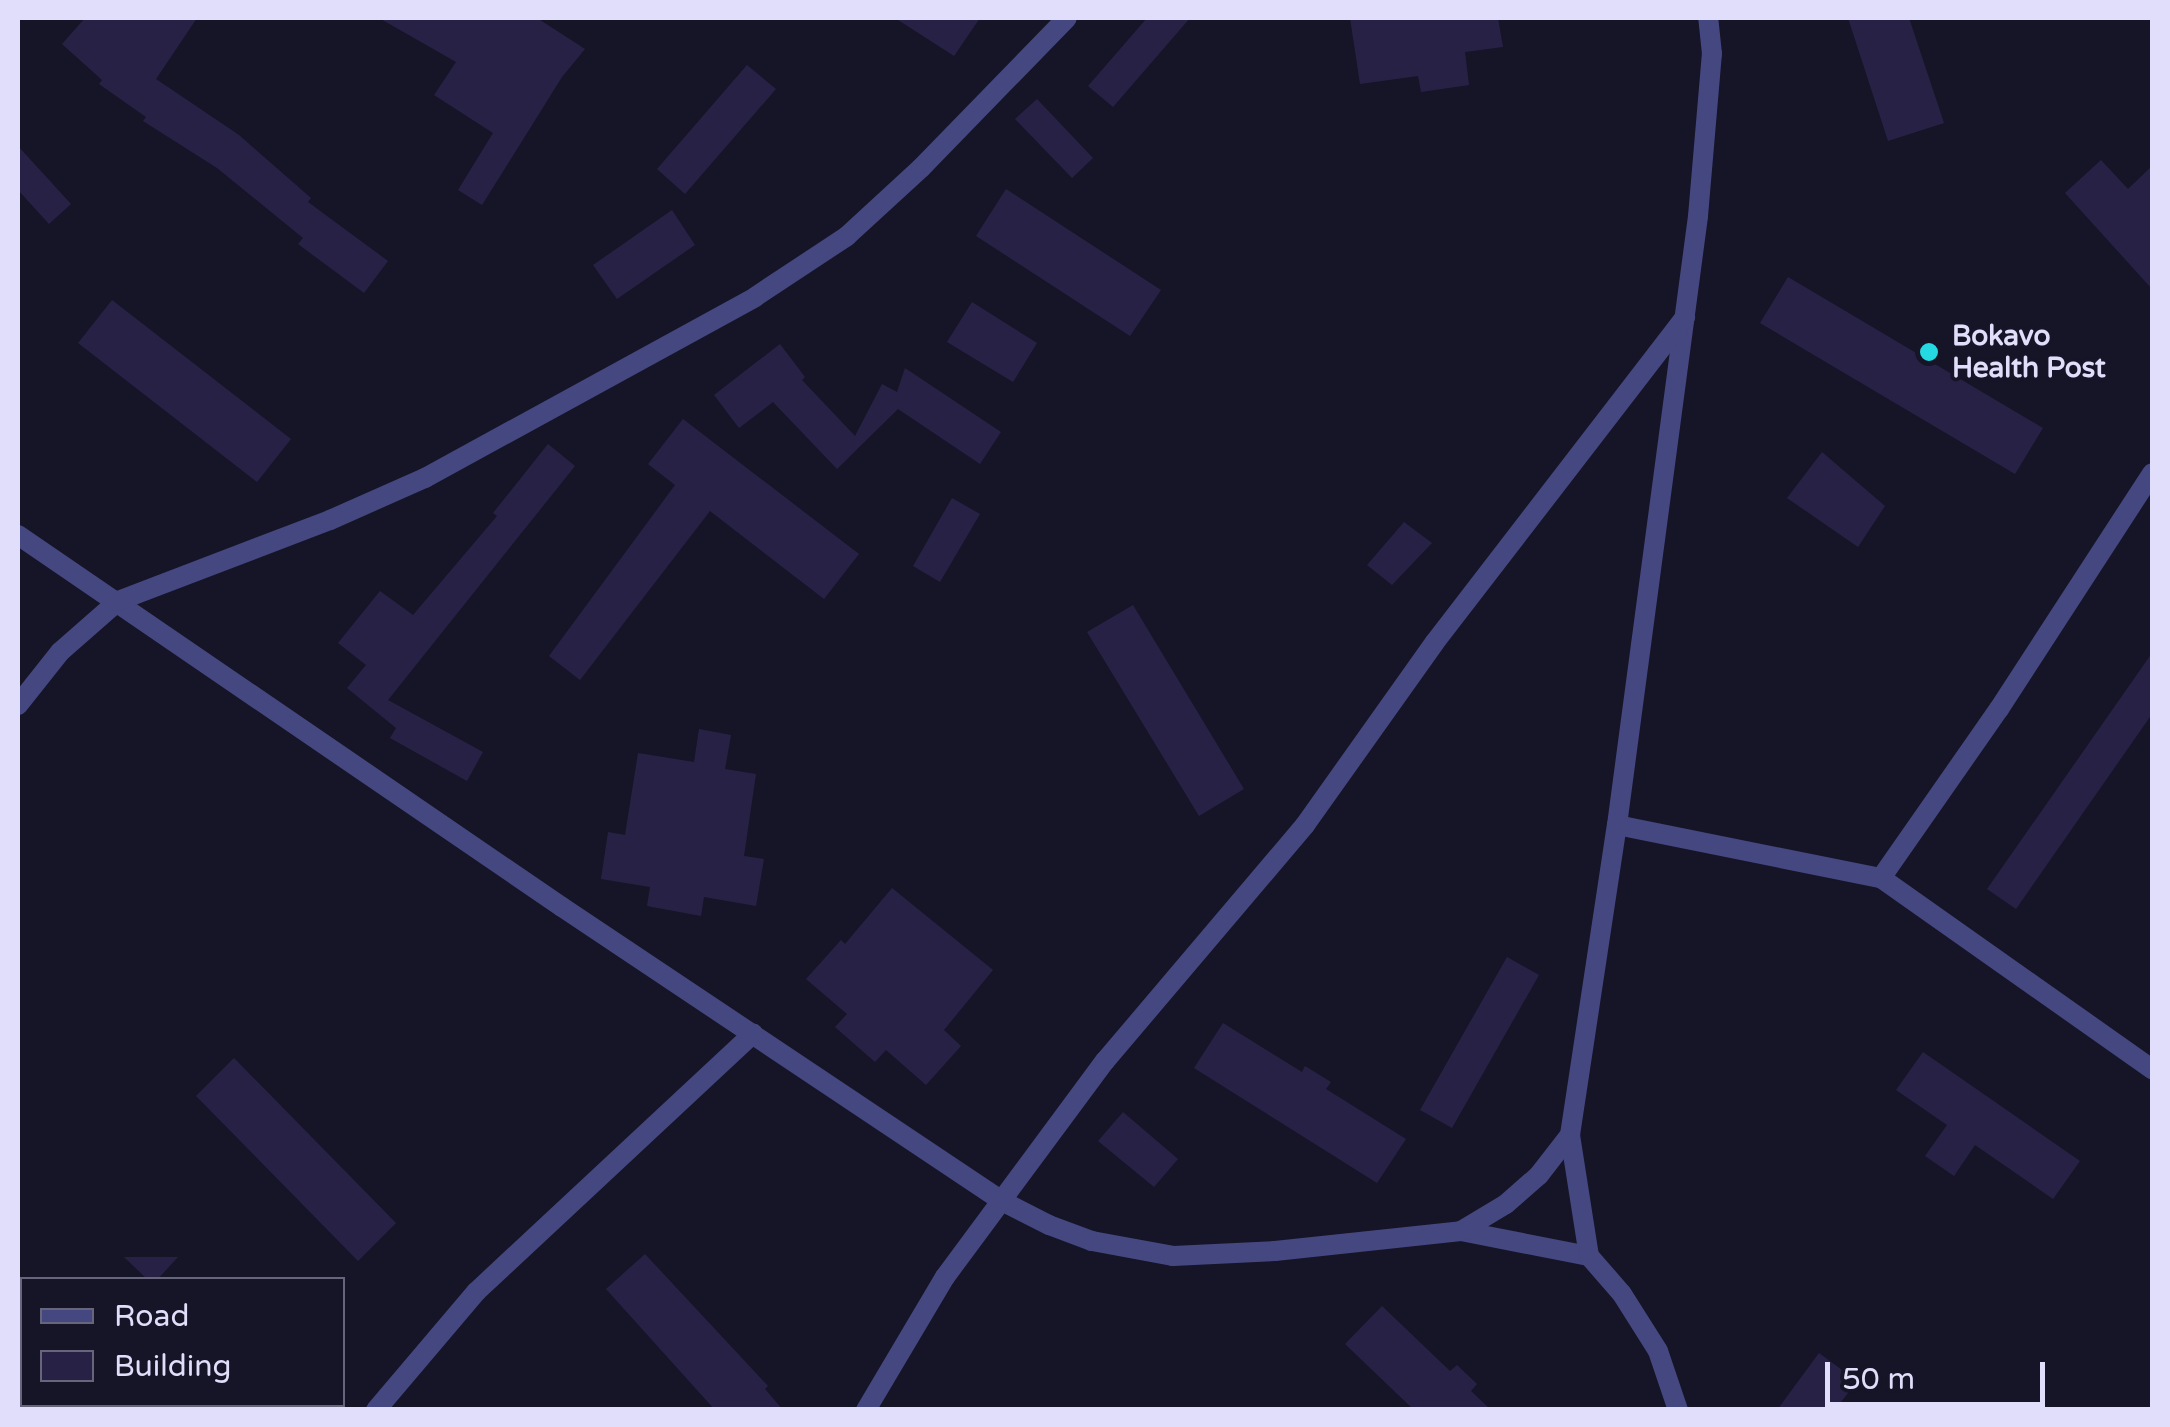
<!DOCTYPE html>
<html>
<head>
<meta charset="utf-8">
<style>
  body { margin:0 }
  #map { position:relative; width:2170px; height:1427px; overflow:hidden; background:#161427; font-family:"Varela Round",sans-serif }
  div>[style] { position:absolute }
  .building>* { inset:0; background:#272245 }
  .street>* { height:20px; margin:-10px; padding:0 10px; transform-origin:10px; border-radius:10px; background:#454780 }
  .dots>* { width:28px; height:28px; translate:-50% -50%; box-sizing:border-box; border:5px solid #161427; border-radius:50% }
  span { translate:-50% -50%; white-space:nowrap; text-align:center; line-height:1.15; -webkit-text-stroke:8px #161427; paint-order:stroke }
  .poi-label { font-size:28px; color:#e0defa; font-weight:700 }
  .left { translate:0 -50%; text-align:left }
  .frame { position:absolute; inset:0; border:20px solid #e0defa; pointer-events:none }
  .legend { position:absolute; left:20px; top:1277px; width:325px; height:130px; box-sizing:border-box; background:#161427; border:2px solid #67657b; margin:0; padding:12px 18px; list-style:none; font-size:30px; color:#e0defa }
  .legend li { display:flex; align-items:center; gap:20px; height:50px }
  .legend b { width:50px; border:2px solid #67657b }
  .scale { position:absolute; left:1825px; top:1362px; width:220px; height:45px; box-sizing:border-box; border:5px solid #e0defa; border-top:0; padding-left:12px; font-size:30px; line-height:35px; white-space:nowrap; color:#e0defa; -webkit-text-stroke:8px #161427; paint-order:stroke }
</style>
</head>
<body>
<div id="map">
  <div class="building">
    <div style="clip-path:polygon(85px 18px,197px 18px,156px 79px,239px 135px,311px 198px,308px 202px,388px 261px,364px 293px,298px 244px,303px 238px,217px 168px,143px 121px,146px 117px,99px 84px,102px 80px,62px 44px)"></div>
    <div style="clip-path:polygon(379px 18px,537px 18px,585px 49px,562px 77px,482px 205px,458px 190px,493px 133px,434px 95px,456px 62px)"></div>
    <div style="clip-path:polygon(895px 18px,980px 18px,954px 56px)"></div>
    <div style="clip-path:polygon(1147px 18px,1190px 18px,1113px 107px,1088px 86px)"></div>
    <div style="clip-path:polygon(1350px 18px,1498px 18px,1503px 47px,1465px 52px,1469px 85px,1421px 92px,1418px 76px,1360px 84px)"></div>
    <div style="clip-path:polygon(1848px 18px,1909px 18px,1944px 123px,1888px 141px)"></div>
    <div style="clip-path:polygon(747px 65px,776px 89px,685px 194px,657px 169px)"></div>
    <div style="clip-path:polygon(1037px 99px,1093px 158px,1072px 178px,1015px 119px)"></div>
    <div style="clip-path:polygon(18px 146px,71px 204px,49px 224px,18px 190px)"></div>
    <div style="clip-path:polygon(2101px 160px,2128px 189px,2152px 166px,2152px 289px,2065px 193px)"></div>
    <div style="clip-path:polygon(1006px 189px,1161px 290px,1130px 336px,976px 236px)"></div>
    <div style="clip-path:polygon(672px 210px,695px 245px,617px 299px,593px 265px)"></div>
    <div style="clip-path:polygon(1788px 277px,2043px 428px,2015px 474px,1760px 323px)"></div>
    <div style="clip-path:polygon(112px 300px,291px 439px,257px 482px,78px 343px)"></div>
    <div style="clip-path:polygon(972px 302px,1037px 343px,1013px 382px,947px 342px)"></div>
    <div style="clip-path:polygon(780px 344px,805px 377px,802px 380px,855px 436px,882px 384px,897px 392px,905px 368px,1001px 432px,980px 464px,898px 409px,837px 469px,773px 402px,739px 428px,714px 395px)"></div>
    <div style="clip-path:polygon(683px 419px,859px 554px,824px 599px,710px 511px,580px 680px,549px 656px,675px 485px,648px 464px)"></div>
    <div style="clip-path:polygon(548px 444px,575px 466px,388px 700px,483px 752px,467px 781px,390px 738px,396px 728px,347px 688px,366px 665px,338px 643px,380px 591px,413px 615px,497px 516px,493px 513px)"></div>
    <div style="clip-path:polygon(1822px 452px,1885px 506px,1858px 547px,1787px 498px)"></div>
    <div style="clip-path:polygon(952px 498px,980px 514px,940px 582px,913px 566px)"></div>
    <div style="clip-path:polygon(1404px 522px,1432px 543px,1392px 585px,1367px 565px)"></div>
    <div style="clip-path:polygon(1133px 605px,1244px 789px,1199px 816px,1087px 632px)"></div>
    <div style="clip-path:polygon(2152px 653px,2152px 714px,2016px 909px,1987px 889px)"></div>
    <div style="clip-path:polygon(699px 729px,731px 735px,725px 769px,756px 774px,744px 856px,764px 859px,756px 906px,704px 897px,701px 916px,647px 906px,650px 887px,601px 879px,608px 832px,625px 835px,638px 753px,694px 762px)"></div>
    <div style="clip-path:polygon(892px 888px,993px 970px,944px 1030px,961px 1046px,926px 1085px,886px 1050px,875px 1062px,835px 1027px,847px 1014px,806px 979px,841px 940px,845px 944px)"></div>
    <div style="clip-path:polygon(1507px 957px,1539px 975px,1452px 1128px,1420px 1110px)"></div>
    <div style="clip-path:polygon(1223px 1023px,1302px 1072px,1305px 1066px,1331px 1082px,1326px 1089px,1406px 1139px,1377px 1183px,1194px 1068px)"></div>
    <div style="clip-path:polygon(1923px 1052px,2080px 1161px,2053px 1199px,1975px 1145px,1954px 1176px,1925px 1156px,1947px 1125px,1896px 1090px)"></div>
    <div style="clip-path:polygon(234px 1058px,396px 1223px,358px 1261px,196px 1096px)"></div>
    <div style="clip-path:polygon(1123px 1112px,1178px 1159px,1154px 1187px,1098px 1141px)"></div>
    <div style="clip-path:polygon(645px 1254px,768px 1386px,765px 1389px,783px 1410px,715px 1410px,606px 1289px)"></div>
    <div style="clip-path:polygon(124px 1257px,178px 1257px,157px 1280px,148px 1280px)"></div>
    <div style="clip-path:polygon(1382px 1306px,1450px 1371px,1457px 1365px,1477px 1384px,1471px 1391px,1491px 1410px,1414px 1410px,1345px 1344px)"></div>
    <div style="clip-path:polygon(1819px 1353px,1857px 1381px,1835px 1410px,1777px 1410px)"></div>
  </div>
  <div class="street">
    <div style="left:18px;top:535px;width:659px;rotate:34.37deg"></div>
    <div style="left:562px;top:907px;width:529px;rotate:33.75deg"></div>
    <div style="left:1002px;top:1201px;width:53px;rotate:27.1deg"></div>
    <div style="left:1049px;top:1225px;width:46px;rotate:20.4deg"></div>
    <div style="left:1092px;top:1241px;width:82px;rotate:10.5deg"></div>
    <div style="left:1173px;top:1256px;width:102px;rotate:-2.8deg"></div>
    <div style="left:1275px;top:1251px;width:187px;rotate:-6.1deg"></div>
    <div style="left:1461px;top:1231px;width:130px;rotate:11.1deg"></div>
    <div style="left:18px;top:705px;width:68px;rotate:-51.6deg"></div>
    <div style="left:60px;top:652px;width:77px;rotate:-41.3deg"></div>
    <div style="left:118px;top:601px;width:227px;rotate:-20.9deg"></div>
    <div style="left:330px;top:520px;width:104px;rotate:-23.9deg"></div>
    <div style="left:425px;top:478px;width:376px;rotate:-28.7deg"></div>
    <div style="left:755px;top:297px;width:110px;rotate:-33.5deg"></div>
    <div style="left:847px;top:236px;width:100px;rotate:-42.6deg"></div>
    <div style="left:921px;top:168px;width:209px;rotate:-45.8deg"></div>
    <div style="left:1617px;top:825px;width:269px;rotate:11.4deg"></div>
    <div style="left:1881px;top:878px;width:332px;rotate:35.2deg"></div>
    <div style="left:1881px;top:878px;width:206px;rotate:-55.1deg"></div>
    <div style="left:1999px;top:709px;width:281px;rotate:-57deg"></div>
    <div style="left:1570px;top:1135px;width:122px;rotate:81.1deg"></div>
    <div style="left:1589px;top:1256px;width:50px;rotate:49deg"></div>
    <div style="left:1622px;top:1294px;width:67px;rotate:57.7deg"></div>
    <div style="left:1658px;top:1351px;width:62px;rotate:71.3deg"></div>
    <div style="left:1461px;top:1231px;width:52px;rotate:-31deg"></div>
    <div style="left:1506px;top:1204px;width:44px;rotate:-41.3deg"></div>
    <div style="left:1539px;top:1175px;width:51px;rotate:-52.2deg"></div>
    <div style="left:1570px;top:1135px;width:314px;rotate:-81.4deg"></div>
    <div style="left:1617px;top:825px;width:614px;rotate:-82.42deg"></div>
    <div style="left:1698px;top:216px;width:163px;rotate:-85.1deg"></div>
    <div style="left:1712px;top:54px;width:36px;rotate:-96deg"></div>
    <div style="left:18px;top:1368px;width:7px;rotate:56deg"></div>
    <div style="left:50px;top:1404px;width:8px;rotate:50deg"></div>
    <div style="left:376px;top:1410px;width:155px;rotate:-49.7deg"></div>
    <div style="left:476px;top:1292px;width:379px;rotate:-43deg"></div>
    <div style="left:866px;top:1410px;width:155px;rotate:-59.3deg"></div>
    <div style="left:945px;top:1277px;width:269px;rotate:-53.5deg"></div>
    <div style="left:1105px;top:1061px;width:309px;rotate:-49.7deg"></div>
    <div style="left:1305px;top:825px;width:224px;rotate:-54.6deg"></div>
    <div style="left:1435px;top:642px;width:410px;rotate:-52.4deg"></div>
  </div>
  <div class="dots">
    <div style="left:1929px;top:352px;background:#24d9e1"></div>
  </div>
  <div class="poi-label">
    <span class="left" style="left:1952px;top:352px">Bokavo<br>Health Post</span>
  </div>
  <div class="frame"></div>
  <ul class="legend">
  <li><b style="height:12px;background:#454780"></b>Road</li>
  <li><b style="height:28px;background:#272245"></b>Building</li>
  </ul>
  <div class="scale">50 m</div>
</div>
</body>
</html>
